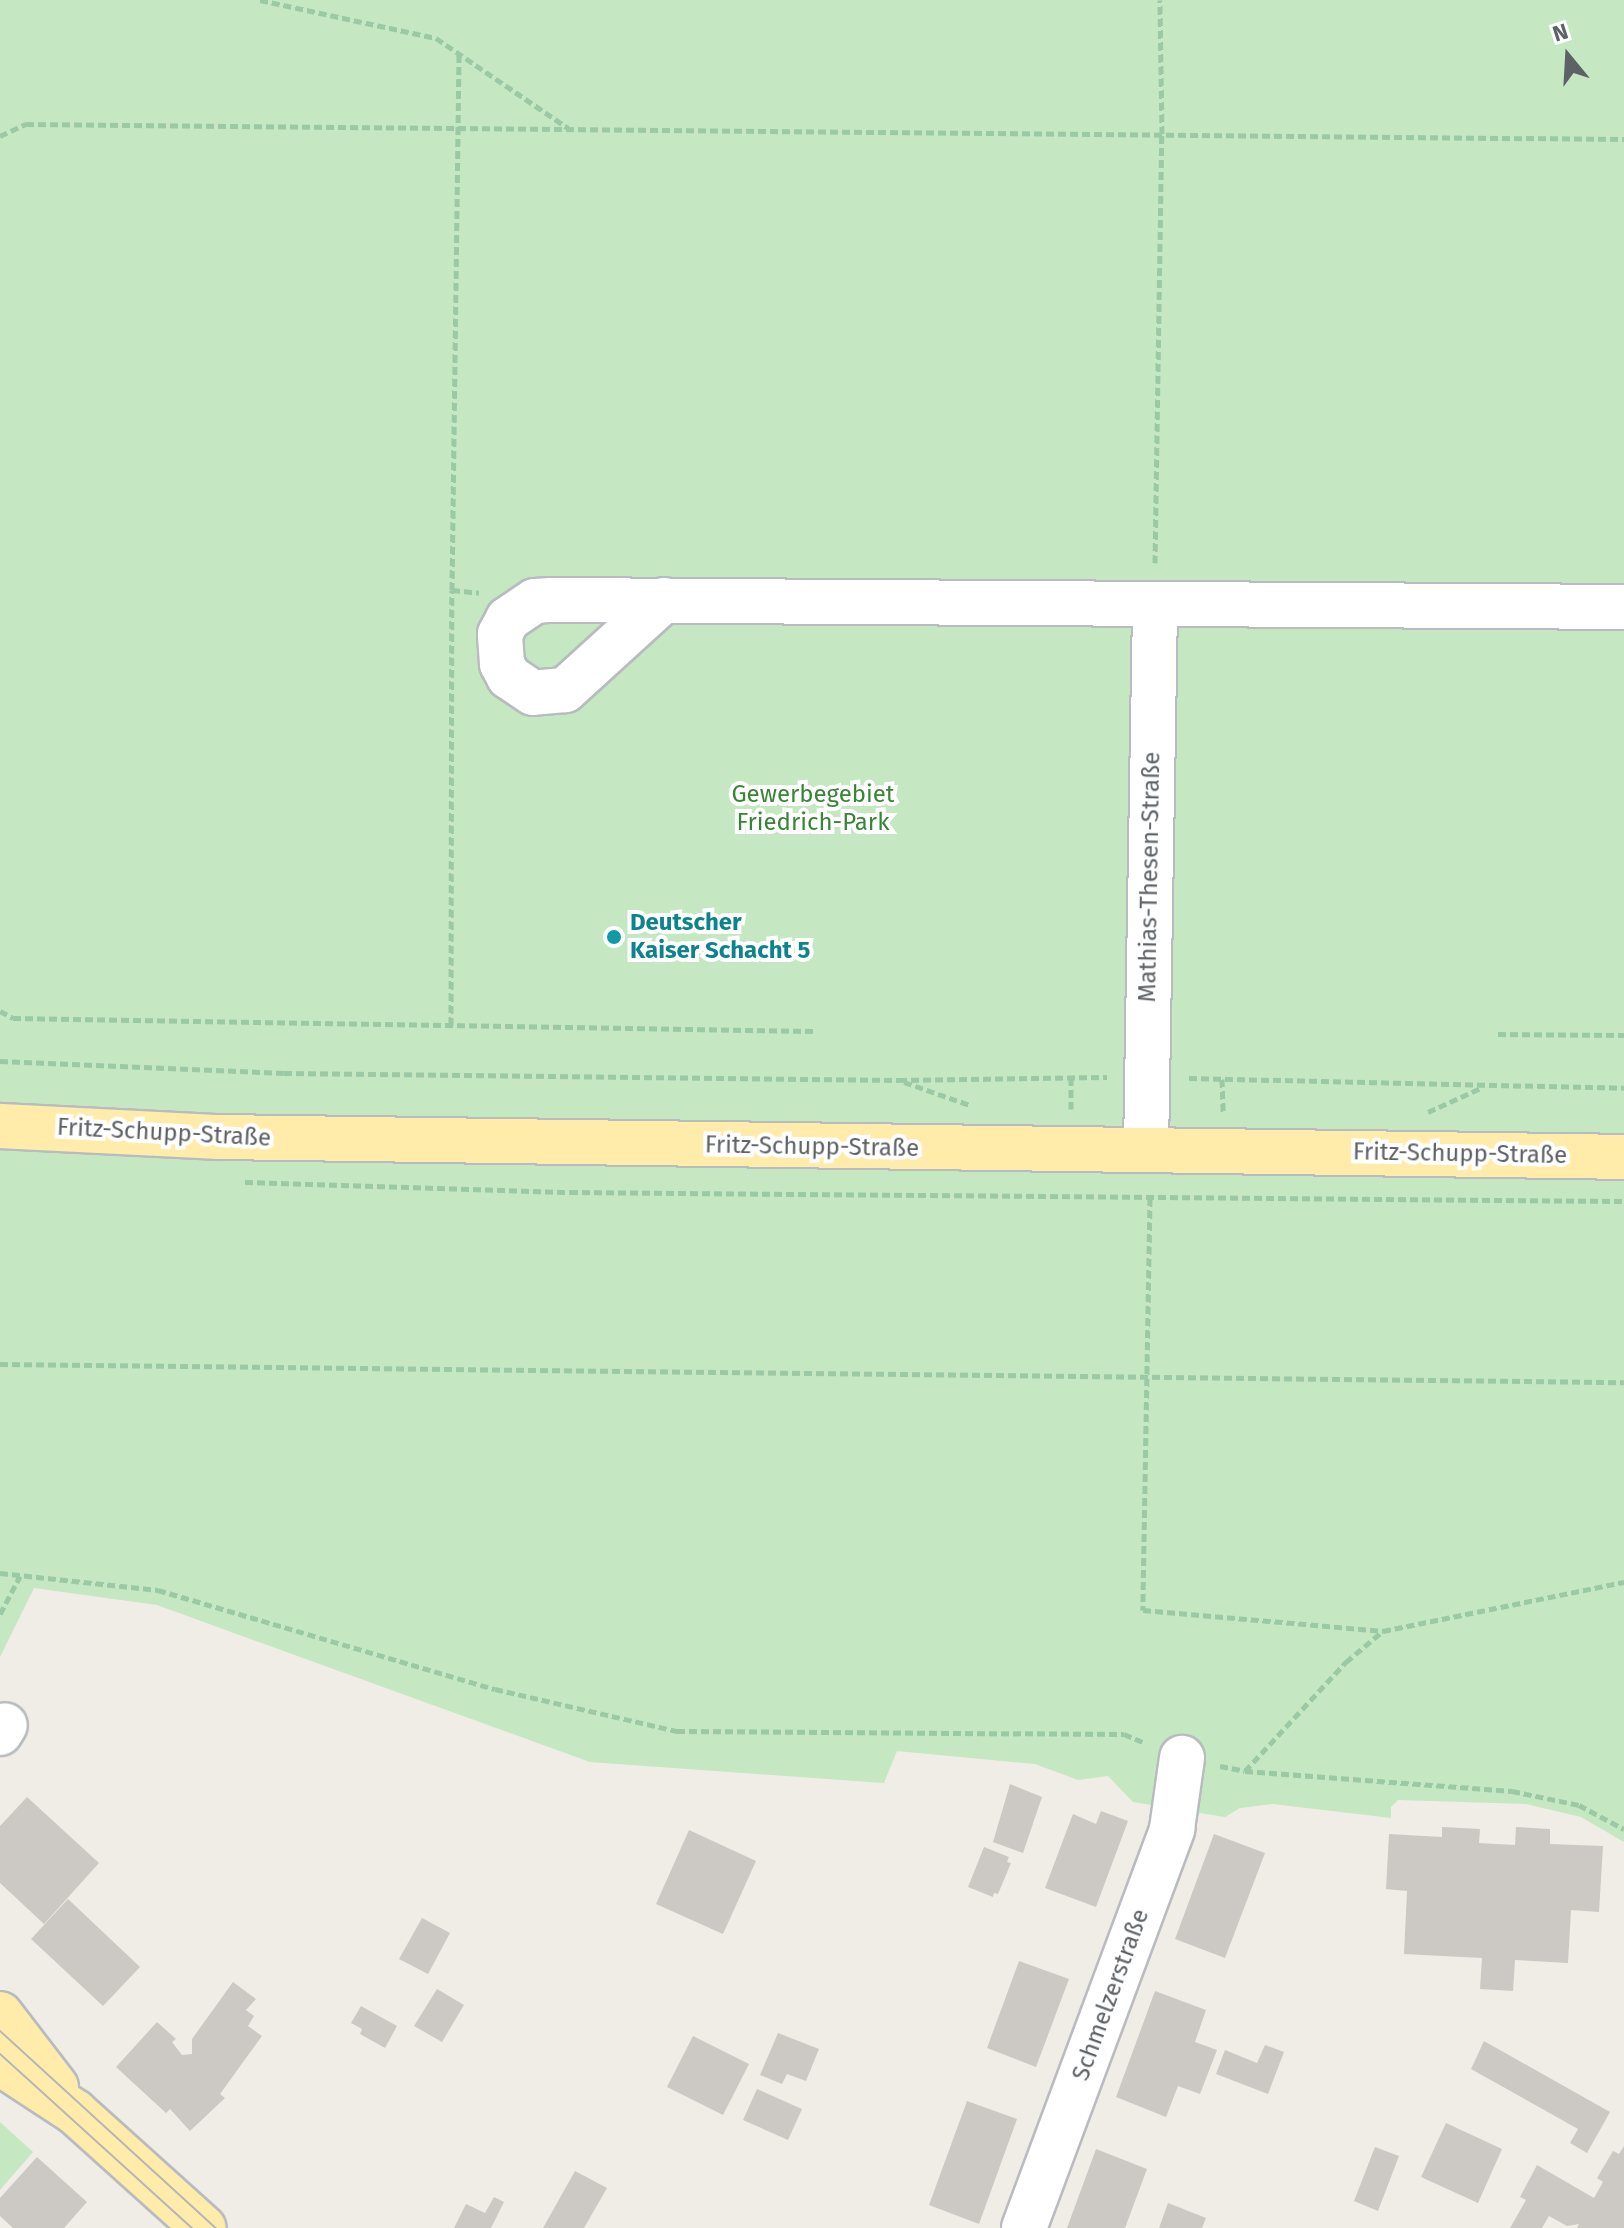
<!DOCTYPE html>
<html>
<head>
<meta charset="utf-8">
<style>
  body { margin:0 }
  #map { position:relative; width:1624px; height:2228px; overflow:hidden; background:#efede5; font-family:"Fira Sans",sans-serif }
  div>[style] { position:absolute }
  .green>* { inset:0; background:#c5e7c2 }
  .building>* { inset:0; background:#ccc9c5 }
  .path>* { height:5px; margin-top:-2.5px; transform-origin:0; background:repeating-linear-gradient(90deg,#9bc8a5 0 8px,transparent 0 12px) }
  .roads { filter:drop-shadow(2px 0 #b8bbbf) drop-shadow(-2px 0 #b8bbbf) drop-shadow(0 2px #b8bbbf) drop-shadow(0 -2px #b8bbbf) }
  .minor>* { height:44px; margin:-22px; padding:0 22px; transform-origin:22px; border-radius:22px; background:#fff }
  .major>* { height:44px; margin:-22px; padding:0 22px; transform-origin:22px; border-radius:22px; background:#ffecab }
  .tram>* { height:2px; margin:-1px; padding:0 1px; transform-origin:1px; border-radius:1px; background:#b4b5b6 }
  .dots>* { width:22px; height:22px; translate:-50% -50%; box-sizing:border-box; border:4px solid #fff; border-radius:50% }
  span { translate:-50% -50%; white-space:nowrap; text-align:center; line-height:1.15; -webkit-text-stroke:8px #fff; paint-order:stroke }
  .park-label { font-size:24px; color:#378535 }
  .street-label { font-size:24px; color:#5d6266 }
  .culture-label { font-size:24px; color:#0d838f; font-weight:700 }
  .left { translate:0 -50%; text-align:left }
  .north { position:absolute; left:1528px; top:16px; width:80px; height:80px; -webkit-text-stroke:6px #fff; paint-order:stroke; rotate:342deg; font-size:22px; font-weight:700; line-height:32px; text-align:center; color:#5d6266 }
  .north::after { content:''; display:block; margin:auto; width:28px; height:36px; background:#5d6266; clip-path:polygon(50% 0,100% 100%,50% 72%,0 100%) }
</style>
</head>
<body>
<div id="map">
  <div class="green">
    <div style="clip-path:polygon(0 0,1624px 0,1624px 1842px,1581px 1817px,1526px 1804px,1398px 1800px,1391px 1807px,1391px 1818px,1273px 1804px,1240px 1808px,1225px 1817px,1133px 1802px,1108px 1776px,1078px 1780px,1035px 1764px,897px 1751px,884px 1783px,590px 1762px,157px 1605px,34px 1588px,0 1657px)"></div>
    <div style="clip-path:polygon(0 2122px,33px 2152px,0 2190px)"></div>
  </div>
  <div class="building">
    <div style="clip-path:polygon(1010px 1784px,1042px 1797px,1023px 1853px,993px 1842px)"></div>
    <div style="clip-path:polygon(27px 1797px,99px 1863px,44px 1924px,0 1883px,0 1826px)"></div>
    <div style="clip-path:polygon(1101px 1811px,1128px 1821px,1096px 1907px,1045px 1888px,1073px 1814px,1096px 1824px)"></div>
    <div style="clip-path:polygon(1442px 1827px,1480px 1829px,1479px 1843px,1515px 1845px,1516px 1827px,1550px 1829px,1550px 1844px,1603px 1846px,1599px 1912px,1571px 1910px,1568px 1963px,1515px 1960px,1513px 1991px,1480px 1989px,1482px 1958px,1404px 1954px,1407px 1891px,1386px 1889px,1389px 1834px,1442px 1837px)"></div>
    <div style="clip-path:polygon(689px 1830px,756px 1861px,723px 1934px,656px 1904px)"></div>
    <div style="clip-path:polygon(1214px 1834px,1265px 1853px,1225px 1958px,1175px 1939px)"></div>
    <div style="clip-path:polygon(984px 1847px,1009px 1857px,1007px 1862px,1011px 1863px,998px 1894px,994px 1893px,993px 1897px,968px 1887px)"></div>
    <div style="clip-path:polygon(68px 1899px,140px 1967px,103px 2006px,31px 1939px)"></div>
    <div style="clip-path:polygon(422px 1918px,450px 1933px,428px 1974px,399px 1959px)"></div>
    <div style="clip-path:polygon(1019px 1961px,1069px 1979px,1036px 2067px,987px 2048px)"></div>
    <div style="clip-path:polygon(233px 1982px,256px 1999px,246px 2010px,254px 2016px,248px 2026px,262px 2036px,220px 2094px,225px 2098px,190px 2131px,170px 2109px,166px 2113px,116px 2067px,157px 2022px,176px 2039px,172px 2042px,182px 2055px,192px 2054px,192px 2039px)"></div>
    <div style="clip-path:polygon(437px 1989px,464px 2005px,442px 2042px,414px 2026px)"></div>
    <div style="clip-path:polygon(1155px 1991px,1206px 2010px,1195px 2042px,1217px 2050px,1200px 2094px,1178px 2086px,1166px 2117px,1116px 2097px)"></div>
    <div style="clip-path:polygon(361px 2006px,397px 2026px,385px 2048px,360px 2034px,362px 2029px,351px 2023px)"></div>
    <div style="clip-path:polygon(778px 2033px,819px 2049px,806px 2081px,787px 2074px,782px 2084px,760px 2075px)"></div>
    <div style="clip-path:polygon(693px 2036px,749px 2064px,723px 2115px,667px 2087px)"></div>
    <div style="clip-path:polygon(1484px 2041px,1610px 2112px,1587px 2153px,1570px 2143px,1578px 2129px,1471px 2069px)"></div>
    <div style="clip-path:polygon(1265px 2045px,1284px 2052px,1268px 2094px,1216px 2074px,1225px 2050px,1257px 2063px)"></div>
    <div style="clip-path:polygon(757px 2089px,802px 2109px,788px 2140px,743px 2120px)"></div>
    <div style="clip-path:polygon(967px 2101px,1017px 2119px,979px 2224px,929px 2205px)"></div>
    <div style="clip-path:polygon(1446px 2123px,1502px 2149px,1478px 2203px,1421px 2177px)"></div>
    <div style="clip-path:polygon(1624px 2146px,1624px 2228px,1577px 2228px,1579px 2224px,1567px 2226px,1549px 2216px,1542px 2228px,1510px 2228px,1526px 2200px,1520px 2197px,1537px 2165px,1594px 2198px,1603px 2182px,1597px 2178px,1613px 2151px,1619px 2154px)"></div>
    <div style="clip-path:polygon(1375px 2147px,1399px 2156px,1378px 2211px,1354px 2201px)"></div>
    <div style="clip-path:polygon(1096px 2149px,1147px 2169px,1125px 2228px,1067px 2228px)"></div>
    <div style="clip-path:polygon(37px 2157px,87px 2202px,64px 2228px,13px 2228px,0 2216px,0 2198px)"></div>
    <div style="clip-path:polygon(575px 2171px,607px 2188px,584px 2228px,543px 2228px)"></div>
    <div style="clip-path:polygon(494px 2197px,504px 2202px,491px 2228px,454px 2228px,466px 2204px,485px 2213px)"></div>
    <div style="clip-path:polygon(1168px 2203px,1206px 2218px,1202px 2228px,1159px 2228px)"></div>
  </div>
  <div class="path">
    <div style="left:260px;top:0;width:180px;rotate:12.2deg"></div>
    <div style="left:436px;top:38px;width:160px;rotate:34.3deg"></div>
    <div style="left:0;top:136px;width:29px;rotate:-25deg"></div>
    <div style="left:26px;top:124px;width:1598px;rotate:0.54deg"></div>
    <div style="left:1155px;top:563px;width:429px;rotate:-89.1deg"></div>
    <div style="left:1162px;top:134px;width:134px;rotate:-90.9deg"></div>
    <div style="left:452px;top:590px;width:27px;rotate:6deg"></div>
    <div style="left:0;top:1011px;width:15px;rotate:28deg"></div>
    <div style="left:13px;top:1018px;width:801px;rotate:0.93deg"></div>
    <div style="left:451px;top:1025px;width:435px;rotate:-89.9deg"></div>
    <div style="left:452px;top:590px;width:536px;rotate:-89.25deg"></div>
    <div style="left:1498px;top:1034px;width:126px;rotate:0.5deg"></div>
    <div style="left:0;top:1061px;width:284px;rotate:2.4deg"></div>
    <div style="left:284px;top:1073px;width:615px;rotate:0.65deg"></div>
    <div style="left:899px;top:1080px;width:208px;rotate:-0.8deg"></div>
    <div style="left:1189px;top:1078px;width:435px;rotate:1.3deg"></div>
    <div style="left:1222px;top:1079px;width:34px;rotate:88deg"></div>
    <div style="left:904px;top:1082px;width:70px;rotate:19.2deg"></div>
    <div style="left:1071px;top:1109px;width:31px;rotate:-90deg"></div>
    <div style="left:1428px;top:1112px;width:58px;rotate:-24.4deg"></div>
    <div style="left:245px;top:1182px;width:325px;rotate:1.8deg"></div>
    <div style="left:570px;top:1192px;width:1054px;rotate:0.49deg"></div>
    <div style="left:1150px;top:1198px;width:412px;rotate:91deg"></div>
    <div style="left:1143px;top:1610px;width:241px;rotate:5deg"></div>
    <div style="left:0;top:1364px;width:1624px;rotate:0.64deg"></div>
    <div style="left:0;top:1573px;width:159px;rotate:6.1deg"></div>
    <div style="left:158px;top:1590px;width:351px;rotate:16.4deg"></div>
    <div style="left:495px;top:1689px;width:187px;rotate:13deg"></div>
    <div style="left:677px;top:1731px;width:447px;rotate:0.4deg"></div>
    <div style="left:1124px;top:1734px;width:23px;rotate:23deg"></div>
    <div style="left:0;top:1614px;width:43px;rotate:-62.2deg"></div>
    <div style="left:1220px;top:1766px;width:25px;rotate:11deg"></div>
    <div style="left:1245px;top:1771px;width:268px;rotate:4.3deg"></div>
    <div style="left:1512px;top:1791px;width:68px;rotate:11.8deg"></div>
    <div style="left:1579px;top:1805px;width:51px;rotate:28.1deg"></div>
    <div style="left:1245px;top:1771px;width:149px;rotate:-47.2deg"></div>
    <div style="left:1346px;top:1662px;width:48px;rotate:-40deg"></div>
    <div style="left:1383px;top:1631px;width:246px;rotate:-11.5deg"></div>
  </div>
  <div class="roads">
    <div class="minor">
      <div style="left:664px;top:600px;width:134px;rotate:137.7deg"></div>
      <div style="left:565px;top:690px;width:32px;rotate:175deg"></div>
      <div style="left:533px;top:693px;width:29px;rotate:-146deg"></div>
      <div style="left:509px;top:677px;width:15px;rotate:-118deg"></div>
      <div style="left:502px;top:664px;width:30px;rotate:-94deg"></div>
      <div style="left:500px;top:634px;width:17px;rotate:-62deg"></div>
      <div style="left:508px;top:619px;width:32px;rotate:-34deg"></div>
      <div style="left:535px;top:601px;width:16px;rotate:-4deg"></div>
      <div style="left:551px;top:600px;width:1073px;rotate:0.37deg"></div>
      <div style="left:1146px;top:1150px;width:545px;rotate:-89.05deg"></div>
      <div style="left:0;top:1733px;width:9px;rotate:-58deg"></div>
      <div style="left:1024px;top:2228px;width:426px;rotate:-69.6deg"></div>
      <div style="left:1172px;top:1829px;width:72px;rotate:-82deg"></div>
    </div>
    <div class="major">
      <div style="left:0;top:1126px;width:218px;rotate:2.9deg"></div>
      <div style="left:218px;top:1137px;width:1406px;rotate:0.81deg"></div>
      <div style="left:0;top:2014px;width:92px;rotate:52.5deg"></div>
      <div style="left:0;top:2063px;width:90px;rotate:33.2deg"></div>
      <div style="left:75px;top:2112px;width:173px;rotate:42deg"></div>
    </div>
  </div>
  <div class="tram">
    <div style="left:0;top:2031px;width:292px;rotate:42.4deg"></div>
    <div style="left:0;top:2054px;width:259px;rotate:42.2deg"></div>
  </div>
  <div class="dots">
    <div style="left:614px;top:937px;background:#0f9aa8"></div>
  </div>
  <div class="park-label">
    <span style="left:813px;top:809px">Gewerbegebiet<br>Friedrich-Park</span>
  </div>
  <div class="street-label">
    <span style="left:1150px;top:877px;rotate:-89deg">Mathias-Thesen-Straße</span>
    <span style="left:164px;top:1133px;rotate:3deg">Fritz-Schupp-Straße</span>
    <span style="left:812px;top:1147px;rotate:1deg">Fritz-Schupp-Straße</span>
    <span style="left:1460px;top:1154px;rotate:1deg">Fritz-Schupp-Straße</span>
    <span style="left:1111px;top:1995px;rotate:-70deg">Schmelzerstraße</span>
  </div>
  <div class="culture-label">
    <span class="left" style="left:630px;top:937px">Deutscher<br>Kaiser Schacht 5</span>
  </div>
  <div class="north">N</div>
</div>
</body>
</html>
